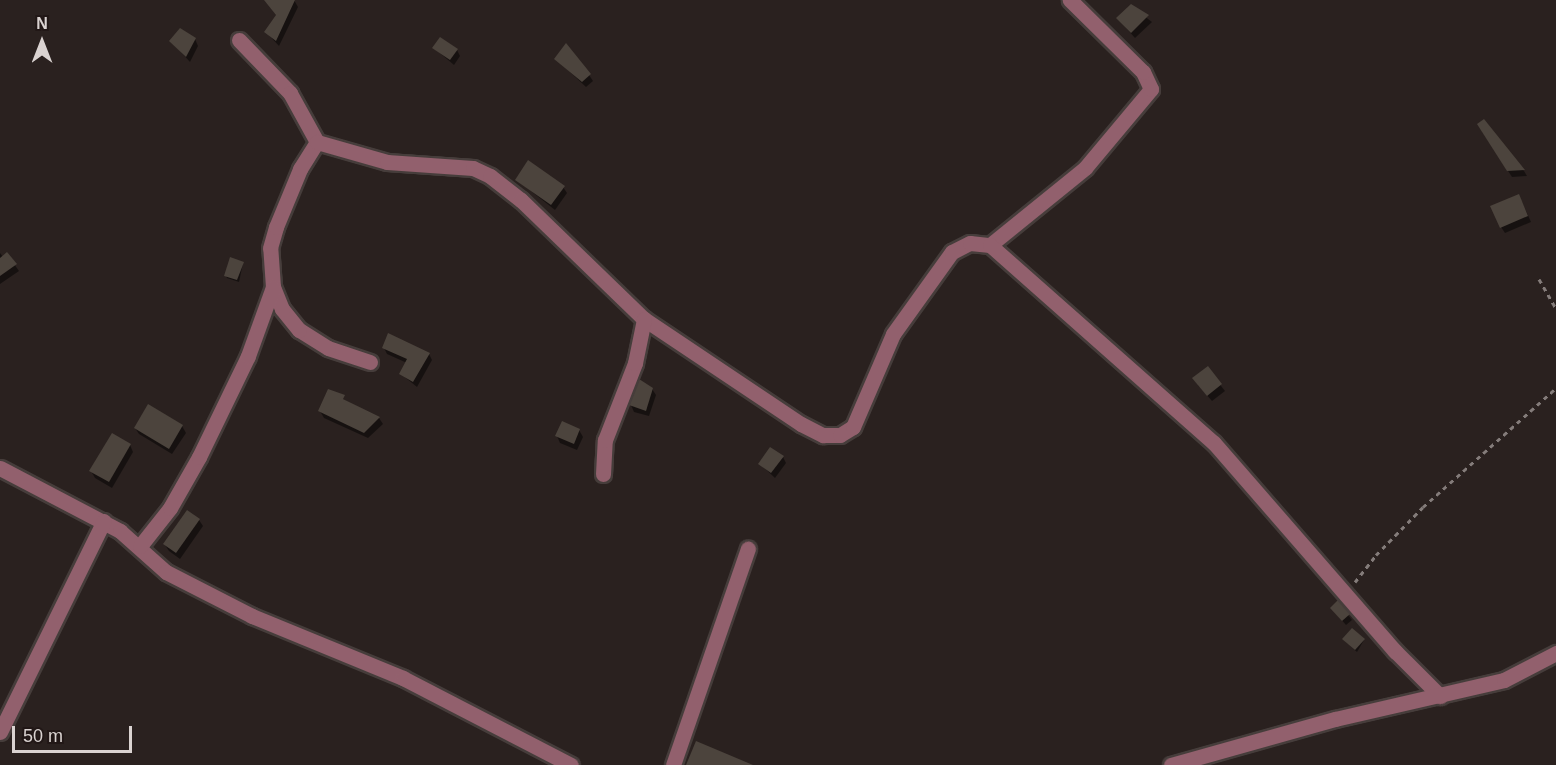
<!DOCTYPE html>
<html>
<head>
<meta charset="utf-8">
<style>
  body { margin:0 }
  #map { position:relative; width:1556px; height:765px; overflow:hidden; background:#2a211f; font-family:Helvetica,sans-serif }
  div>[style] { position:absolute }
  .shadow>* { inset:0; background:#0007 }
  .building>* { inset:0; background:#4c443d }
  .path>* { height:3px; margin-top:-1.5px; transform-origin:0; background:repeating-linear-gradient(90deg,#847c7a 0 4.5px,transparent 0 9px) }
  .roads { filter:drop-shadow(2px 0 #463d3b) drop-shadow(-2px 0 #463d3b) drop-shadow(0 2px #463d3b) drop-shadow(0 -2px #463d3b) }
  .minor>* { height:15px; margin:-7.5px; padding:0 7.5px; transform-origin:7.5px; border-radius:7.5px; background:#92606d }
  span { translate:-50% -50%; white-space:nowrap; text-align:center; line-height:1.15; -webkit-text-stroke:6px #211716; paint-order:stroke }
  .north { position:absolute; left:12px; top:12px; width:60px; height:60px; -webkit-text-stroke:4px #211716; paint-order:stroke; rotate:0deg; font-size:16px; font-weight:700; line-height:24px; text-align:center; color:#dad3d1 }
  .north::after { content:''; display:block; margin:auto; width:21px; height:27px; background:#dad3d1; clip-path:polygon(50% 0,100% 100%,50% 72%,0 100%) }
  .scale { position:absolute; left:12px; top:726px; width:120px; height:27px; box-sizing:border-box; border:3px solid #dad3d1; border-top:0; padding-left:8px; font-size:18px; line-height:21px; white-space:nowrap; color:#dad3d1; -webkit-text-stroke:4px #211716; paint-order:stroke }
</style>
</head>
<body>
<div id="map">
  <div class="shadow">
    <div style="clip-path:polygon(265px 0,294px 0,298px 7px,279px 46px,266px 32px,277px 16px)"></div>
    <div style="clip-path:polygon(1131px 6px,1152px 22px,1135px 38px,1118px 19px)"></div>
    <div style="clip-path:polygon(195px 39px,198px 46px,190px 62px,171px 41px)"></div>
    <div style="clip-path:polygon(434px 48px,457px 50px,460px 56px,454px 65px)"></div>
    <div style="clip-path:polygon(556px 59px,589px 75px,593px 81px,586px 87px)"></div>
    <div style="clip-path:polygon(1484px 121px,1524px 171px,1527px 176px,1512px 177px,1482px 131px)"></div>
    <div style="clip-path:polygon(517px 180px,563px 187px,567px 193px,555px 210px)"></div>
    <div style="clip-path:polygon(1522px 202px,1531px 222px,1505px 233px,1501px 227px)"></div>
    <div style="clip-path:polygon(0 253px,3px 257px,7px 254px,19px 271px,0 284px)"></div>
    <div style="clip-path:polygon(243px 263px,239px 282px,227px 278px,226px 276px)"></div>
    <div style="clip-path:polygon(384px 348px,429px 354px,432px 360px,417px 387px,401px 374px,407px 363px,387px 354px)"></div>
    <div style="clip-path:polygon(1207px 368px,1225px 391px,1212px 401px,1198px 385px)"></div>
    <div style="clip-path:polygon(652px 389px,656px 395px,649px 416px,634px 412px,631px 405px)"></div>
    <div style="clip-path:polygon(328px 391px,379px 418px,383px 424px,368px 438px,324px 418px,320px 411px)"></div>
    <div style="clip-path:polygon(182px 426px,186px 433px,172px 454px,139px 434px,135px 428px)"></div>
    <div style="clip-path:polygon(579px 430px,583px 437px,577px 450px,560px 443px,557px 436px)"></div>
    <div style="clip-path:polygon(130px 445px,133px 452px,112px 488px,95px 478px,91px 471px)"></div>
    <div style="clip-path:polygon(783px 457px,786px 463px,775px 478px,760px 464px)"></div>
    <div style="clip-path:polygon(199px 520px,203px 526px,180px 559px,169px 551px,165px 545px)"></div>
    <div style="clip-path:polygon(1331px 608px,1348px 615px,1352px 620px,1346px 625px)"></div>
    <div style="clip-path:polygon(1364px 640px,1357px 652px,1346px 642px)"></div>
  </div>
  <div class="building">
    <div style="clip-path:polygon(264px 0,295px 0,276px 41px,264px 32px,276px 15px)"></div>
    <div style="clip-path:polygon(1131px 4px,1149px 15px,1131px 33px,1116px 18px)"></div>
    <div style="clip-path:polygon(180px 28px,196px 38px,186px 57px,169px 41px)"></div>
    <div style="clip-path:polygon(440px 37px,458px 49px,450px 60px,432px 48px)"></div>
    <div style="clip-path:polygon(566px 43px,591px 74px,582px 82px,554px 59px)"></div>
    <div style="clip-path:polygon(1484px 119px,1525px 170px,1507px 171px,1477px 124px)"></div>
    <div style="clip-path:polygon(528px 160px,565px 186px,551px 205px,515px 180px)"></div>
    <div style="clip-path:polygon(1519px 194px,1528px 216px,1500px 228px,1490px 206px)"></div>
    <div style="clip-path:polygon(7px 252px,17px 264px,0 276px,0 258px)"></div>
    <div style="clip-path:polygon(230px 257px,244px 262px,237px 280px,224px 276px)"></div>
    <div style="clip-path:polygon(388px 333px,430px 353px,413px 382px,399px 374px,407px 359px,382px 348px)"></div>
    <div style="clip-path:polygon(1208px 366px,1222px 384px,1207px 396px,1192px 378px)"></div>
    <div style="clip-path:polygon(639px 379px,653px 388px,646px 411px,629px 405px)"></div>
    <div style="clip-path:polygon(328px 389px,345px 395px,343px 399px,380px 417px,364px 433px,318px 411px)"></div>
    <div style="clip-path:polygon(148px 404px,183px 425px,169px 449px,134px 428px)"></div>
    <div style="clip-path:polygon(562px 421px,580px 429px,574px 444px,555px 436px)"></div>
    <div style="clip-path:polygon(112px 433px,131px 444px,109px 482px,89px 471px)"></div>
    <div style="clip-path:polygon(770px 447px,784px 456px,771px 473px,758px 464px)"></div>
    <div style="clip-path:polygon(187px 510px,200px 519px,176px 553px,163px 544px)"></div>
    <div style="clip-path:polygon(1338px 600px,1350px 614px,1342px 621px,1330px 608px)"></div>
    <div style="clip-path:polygon(1352px 628px,1365px 639px,1355px 650px,1342px 639px)"></div>
    <div style="clip-path:polygon(696px 741px,753px 765px,686px 765px)"></div>
  </div>
  <div class="path">
    <div style="left:1539px;top:279px;width:34px;rotate:60deg"></div>
    <div style="left:1355px;top:582px;width:34px;rotate:-52deg"></div>
    <div style="left:1376px;top:555px;width:67px;rotate:-45.6deg"></div>
    <div style="left:1423px;top:507px;width:178px;rotate:-41.8deg"></div>
  </div>
  <div class="roads">
    <div class="minor">
      <div style="left:239px;top:40px;width:74px;rotate:46.1deg"></div>
      <div style="left:290px;top:93px;width:56px;rotate:61.1deg"></div>
      <div style="left:990px;top:245px;width:122px;rotate:-39deg"></div>
      <div style="left:1085px;top:168px;width:103px;rotate:-50.1deg"></div>
      <div style="left:1151px;top:89px;width:19px;rotate:-115deg"></div>
      <div style="left:1143px;top:72px;width:103px;rotate:-135.4deg"></div>
      <div style="left:370px;top:362px;width:44px;rotate:-161.6deg"></div>
      <div style="left:328px;top:348px;width:34px;rotate:-148deg"></div>
      <div style="left:299px;top:330px;width:27px;rotate:-129deg"></div>
      <div style="left:282px;top:309px;width:24px;rotate:-112deg"></div>
      <div style="left:273px;top:287px;width:39px;rotate:-94deg"></div>
      <div style="left:270px;top:248px;width:22px;rotate:-74deg"></div>
      <div style="left:276px;top:227px;width:63px;rotate:-67.5deg"></div>
      <div style="left:300px;top:169px;width:32px;rotate:-58deg"></div>
      <div style="left:317px;top:142px;width:73px;rotate:15.9deg"></div>
      <div style="left:387px;top:162px;width:86px;rotate:4deg"></div>
      <div style="left:473px;top:168px;width:19px;rotate:25deg"></div>
      <div style="left:490px;top:176px;width:39px;rotate:38deg"></div>
      <div style="left:521px;top:200px;width:171px;rotate:44.1deg"></div>
      <div style="left:644px;top:319px;width:189px;rotate:33.8deg"></div>
      <div style="left:801px;top:424px;width:25px;rotate:27deg"></div>
      <div style="left:823px;top:435px;width:17px"></div>
      <div style="left:840px;top:435px;width:15px;rotate:-32deg"></div>
      <div style="left:853px;top:427px;width:101px;rotate:-66.7deg"></div>
      <div style="left:893px;top:334px;width:101px;rotate:-54.3deg"></div>
      <div style="left:952px;top:252px;width:20px;rotate:-27deg"></div>
      <div style="left:970px;top:243px;width:20px;rotate:6deg"></div>
      <div style="left:990px;top:245px;width:299px;rotate:41.5deg"></div>
      <div style="left:1214px;top:443px;width:276px;rotate:49deg"></div>
      <div style="left:1395px;top:651px;width:64px;rotate:45deg"></div>
      <div style="left:0;top:468px;width:136px;rotate:27.7deg"></div>
      <div style="left:120px;top:531px;width:62px;rotate:41.7deg"></div>
      <div style="left:166px;top:572px;width:97px;rotate:27.1deg"></div>
      <div style="left:252px;top:616px;width:163px;rotate:22.3deg"></div>
      <div style="left:403px;top:678px;width:189px;rotate:27.4deg"></div>
      <div style="left:603px;top:474px;width:34px;rotate:-87deg"></div>
      <div style="left:605px;top:440px;width:83px;rotate:-68.7deg"></div>
      <div style="left:635px;top:363px;width:45px;rotate:-78.4deg"></div>
      <div style="left:140px;top:546px;width:48px;rotate:-51.7deg"></div>
      <div style="left:170px;top:508px;width:59px;rotate:-60.4deg"></div>
      <div style="left:199px;top:457px;width:112px;rotate:-64.1deg"></div>
      <div style="left:248px;top:356px;width:73px;rotate:-70.1deg"></div>
      <div style="left:0;top:732px;width:235px;rotate:-63.8deg"></div>
      <div style="left:673px;top:765px;width:229px;rotate:-70.9deg"></div>
      <div style="left:1171px;top:765px;width:170px;rotate:-15.7deg"></div>
      <div style="left:1335px;top:719px;width:173px;rotate:-13deg"></div>
      <div style="left:1504px;top:680px;width:59px;rotate:-27.4deg"></div>
    </div>
  </div>
  <div class="north">N</div>
  <div class="scale">50 m</div>
</div>
</body>
</html>
